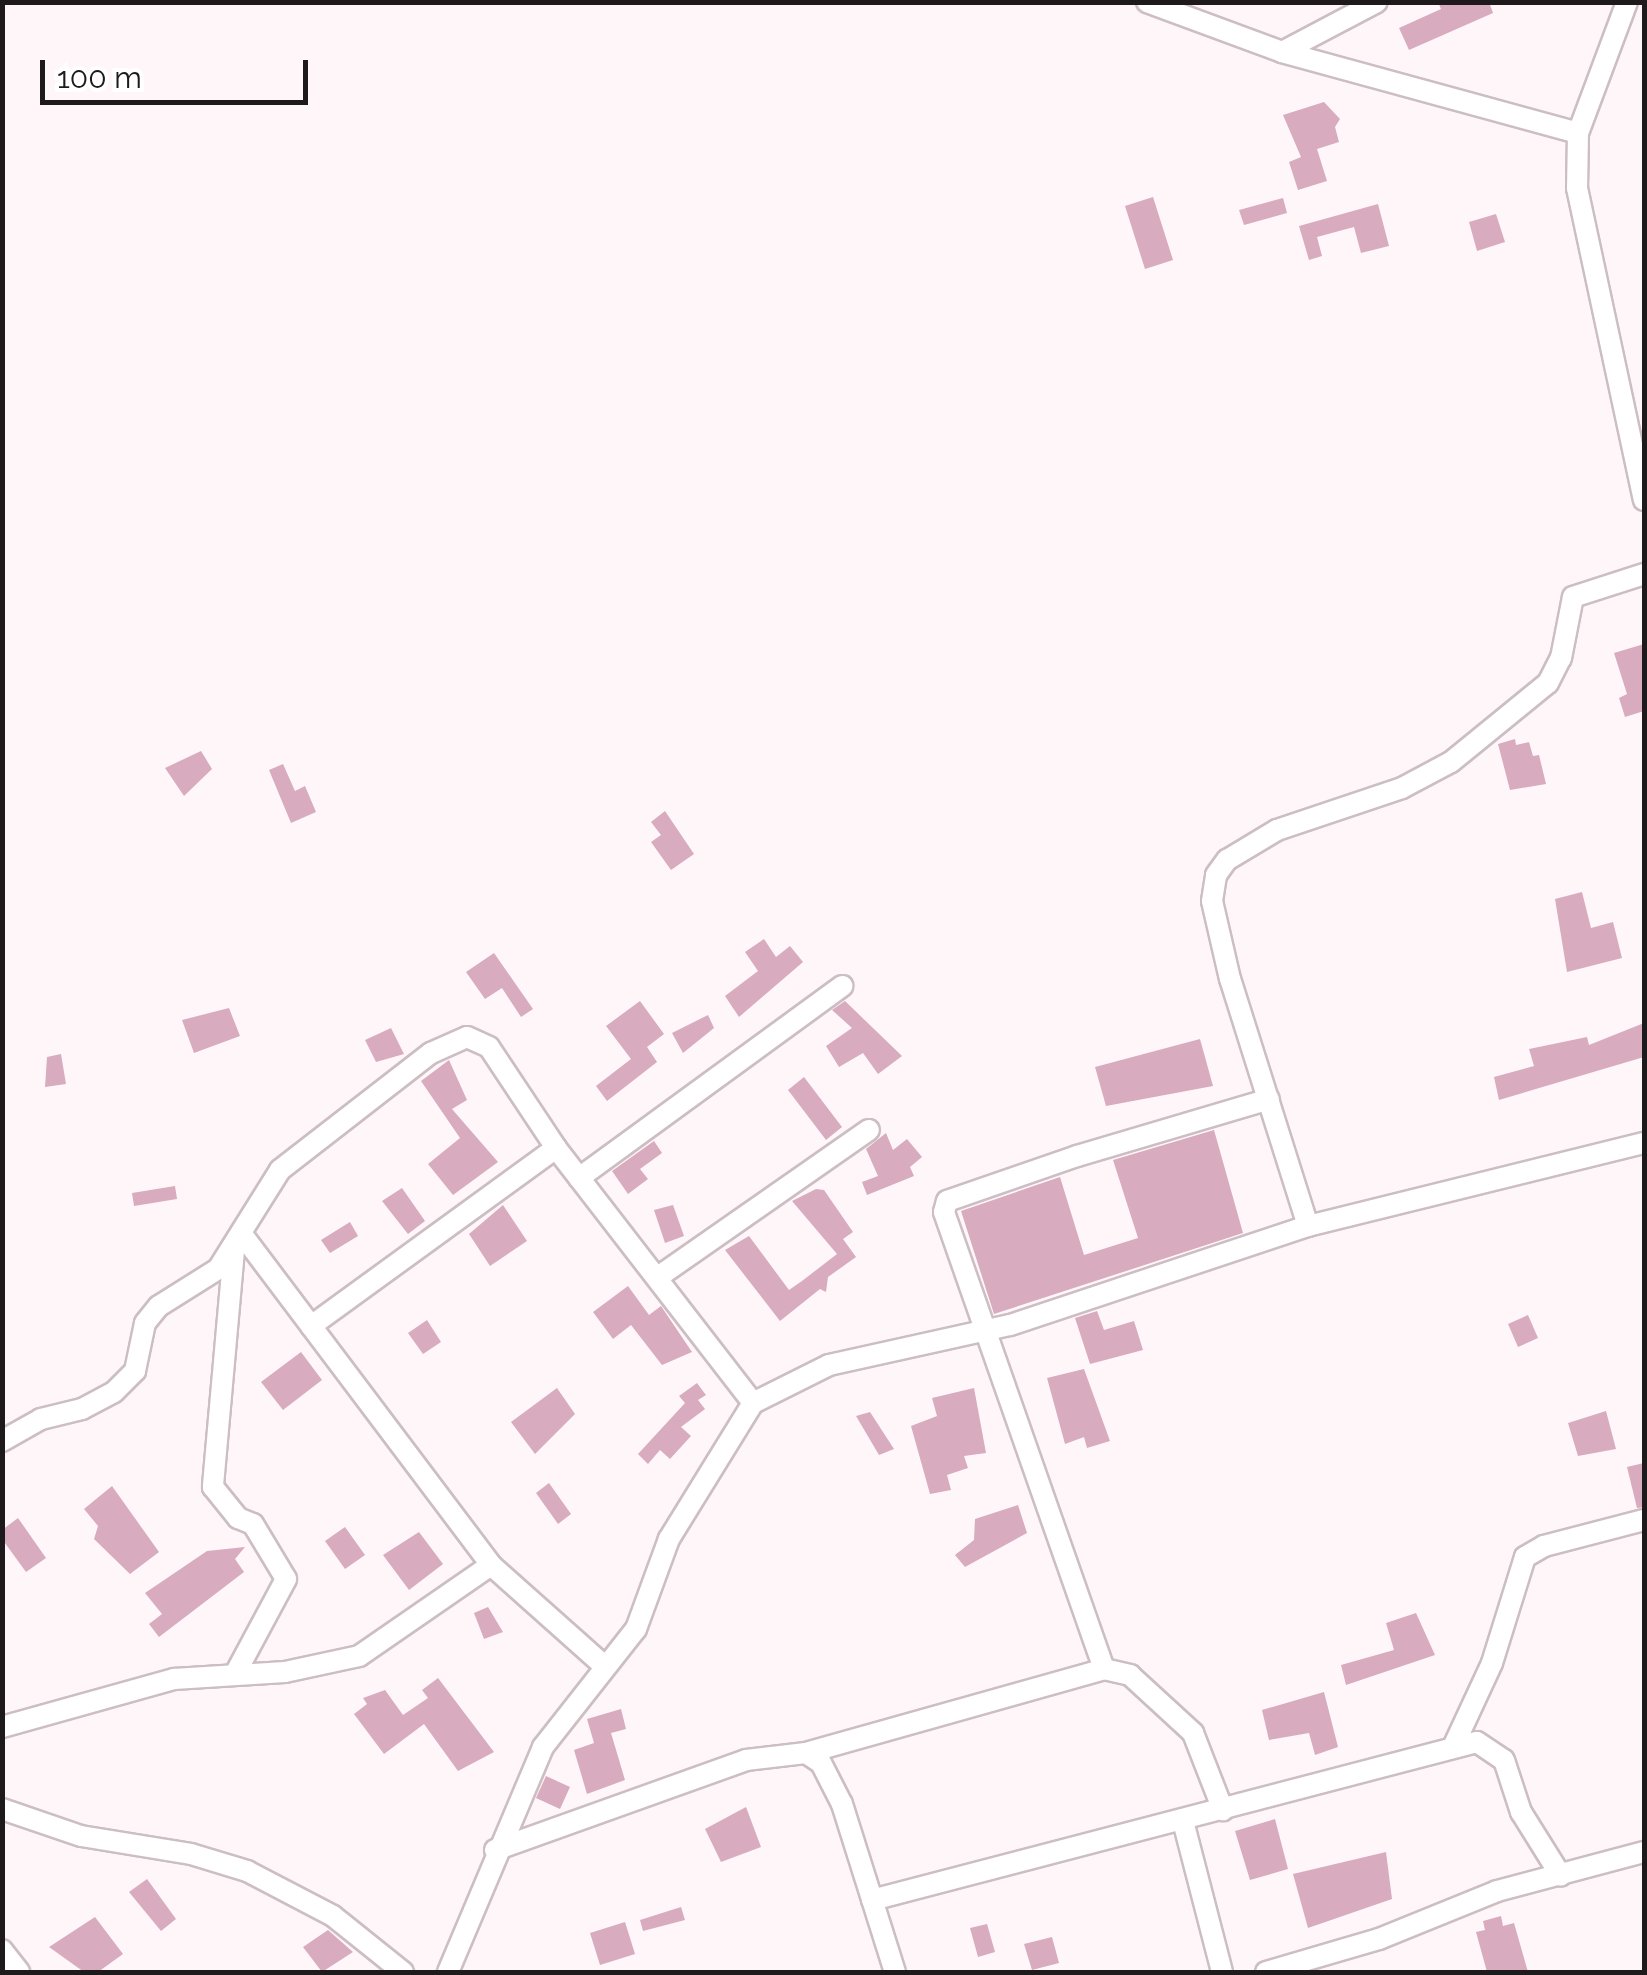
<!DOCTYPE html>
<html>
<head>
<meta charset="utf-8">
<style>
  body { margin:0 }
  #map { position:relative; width:1647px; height:1975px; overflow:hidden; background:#fff6f9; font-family:Raleway,sans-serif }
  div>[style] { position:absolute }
  .building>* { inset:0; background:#d8abbe }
  .roads { filter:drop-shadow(2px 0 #ccbec3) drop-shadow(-2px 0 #ccbec3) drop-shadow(0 2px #ccbec3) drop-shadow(0 -2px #ccbec3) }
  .street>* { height:20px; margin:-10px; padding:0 10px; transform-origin:10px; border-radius:10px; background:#fff }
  span { translate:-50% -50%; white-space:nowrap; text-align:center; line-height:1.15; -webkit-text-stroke:10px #fff; paint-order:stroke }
  .frame { position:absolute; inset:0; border:5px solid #1e1a1c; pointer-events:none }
  .scale { position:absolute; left:40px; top:60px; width:268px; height:45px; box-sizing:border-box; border:5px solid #1e1a1c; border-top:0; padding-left:12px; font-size:30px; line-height:35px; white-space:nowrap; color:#1e1a1c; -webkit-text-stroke:8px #fff; paint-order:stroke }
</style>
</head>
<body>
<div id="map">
  <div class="building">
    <div style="clip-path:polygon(1438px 2px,1489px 2px,1493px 13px,1409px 50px,1399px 28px,1441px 9px)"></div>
    <div style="clip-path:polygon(1324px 102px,1340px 119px,1335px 127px,1339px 142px,1317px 149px,1327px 181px,1298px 190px,1289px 162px,1301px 157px,1283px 115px)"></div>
    <div style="clip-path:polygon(1153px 197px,1173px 260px,1145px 269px,1125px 206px)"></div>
    <div style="clip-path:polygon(1283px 198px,1287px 213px,1244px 225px,1239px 210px)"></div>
    <div style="clip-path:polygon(1378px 204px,1389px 246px,1361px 253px,1354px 227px,1317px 237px,1322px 256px,1309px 260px,1299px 226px)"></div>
    <div style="clip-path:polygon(1496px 214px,1505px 242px,1477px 251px,1469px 222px)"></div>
    <div style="clip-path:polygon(1644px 644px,1644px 711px,1625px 717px,1619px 698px,1627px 694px,1614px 653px)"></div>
    <div style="clip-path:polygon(1515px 739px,1516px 745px,1529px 742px,1533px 756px,1539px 755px,1546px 784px,1510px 790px,1498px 744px)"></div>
    <div style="clip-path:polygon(201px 751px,212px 769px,184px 796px,165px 768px)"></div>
    <div style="clip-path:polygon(283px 764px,295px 791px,305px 786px,316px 812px,291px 823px,269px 770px)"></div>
    <div style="clip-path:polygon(665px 811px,694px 854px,671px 870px,651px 842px,661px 835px,651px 822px)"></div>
    <div style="clip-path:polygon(1582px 892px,1591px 928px,1613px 922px,1622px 958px,1567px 972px,1555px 899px)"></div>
    <div style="clip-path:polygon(764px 939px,776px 957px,790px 946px,803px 962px,739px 1017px,725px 996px,758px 971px,745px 952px)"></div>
    <div style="clip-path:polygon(494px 953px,533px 1009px,521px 1017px,502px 988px,485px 999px,466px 972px)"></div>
    <div style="clip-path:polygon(640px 1001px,664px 1034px,647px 1047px,657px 1062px,607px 1101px,596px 1086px,631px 1059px,606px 1026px)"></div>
    <div style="clip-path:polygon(845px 1001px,902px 1056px,878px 1074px,863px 1053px,839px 1067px,826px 1046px,852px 1028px,832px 1010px)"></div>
    <div style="clip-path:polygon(229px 1008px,240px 1036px,194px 1053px,182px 1020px)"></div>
    <div style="clip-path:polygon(708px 1015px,714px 1028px,683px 1053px,672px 1033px)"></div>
    <div style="clip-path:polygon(1644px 1023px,1644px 1057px,1499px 1100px,1494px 1077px,1534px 1066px,1529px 1049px,1587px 1037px,1589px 1045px)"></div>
    <div style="clip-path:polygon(391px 1028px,404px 1054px,376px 1062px,365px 1040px)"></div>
    <div style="clip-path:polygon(1200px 1039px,1213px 1086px,1106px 1106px,1095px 1067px)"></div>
    <div style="clip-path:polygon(61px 1054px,66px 1084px,45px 1087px,47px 1057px)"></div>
    <div style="clip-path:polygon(449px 1060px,467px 1100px,452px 1109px,498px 1162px,453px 1195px,428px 1164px,460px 1138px,421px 1081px)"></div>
    <div style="clip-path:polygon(804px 1077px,842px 1127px,826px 1140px,788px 1090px)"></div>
    <div style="clip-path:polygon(1214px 1130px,1243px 1233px,994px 1314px,961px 1211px,1060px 1177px,1084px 1255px,1138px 1238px,1113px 1160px)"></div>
    <div style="clip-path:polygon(886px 1133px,893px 1150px,907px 1139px,922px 1157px,910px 1167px,914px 1176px,867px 1195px,862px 1182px,878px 1176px,866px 1149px)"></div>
    <div style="clip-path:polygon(654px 1141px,662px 1153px,640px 1169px,648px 1179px,628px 1194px,612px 1171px)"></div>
    <div style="clip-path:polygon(175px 1186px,177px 1199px,134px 1206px,132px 1193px)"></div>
    <div style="clip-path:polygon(402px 1188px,425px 1221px,408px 1234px,382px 1201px)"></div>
    <div style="clip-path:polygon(816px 1189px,824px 1190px,853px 1232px,843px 1239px,856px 1257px,828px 1277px,826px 1292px,820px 1289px,780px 1321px,725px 1250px,749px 1236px,789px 1290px,802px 1281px,837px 1254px,792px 1201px)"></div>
    <div style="clip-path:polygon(503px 1205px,527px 1241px,490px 1266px,469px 1234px)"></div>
    <div style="clip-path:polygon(673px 1205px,684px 1236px,665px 1243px,654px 1210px)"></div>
    <div style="clip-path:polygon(350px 1222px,358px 1236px,330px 1253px,321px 1240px)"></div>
    <div style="clip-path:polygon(628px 1286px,649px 1315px,661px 1306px,692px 1352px,662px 1365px,631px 1325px,613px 1339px,593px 1312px)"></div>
    <div style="clip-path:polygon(1097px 1311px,1104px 1330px,1134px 1321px,1143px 1350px,1090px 1364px,1075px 1318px)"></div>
    <div style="clip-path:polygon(1528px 1315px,1538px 1338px,1518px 1347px,1508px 1324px)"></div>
    <div style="clip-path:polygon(427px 1320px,441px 1342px,423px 1354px,408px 1333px)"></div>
    <div style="clip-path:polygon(301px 1352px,322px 1380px,283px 1410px,261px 1382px)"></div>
    <div style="clip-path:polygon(1084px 1369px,1110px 1441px,1087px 1448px,1084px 1437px,1065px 1444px,1047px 1378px)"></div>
    <div style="clip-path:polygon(697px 1383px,706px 1395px,698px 1400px,705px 1409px,681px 1427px,691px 1436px,670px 1459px,660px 1450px,648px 1464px,638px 1454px,685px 1403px,679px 1396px)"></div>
    <div style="clip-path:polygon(557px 1388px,575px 1414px,535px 1454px,511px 1422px)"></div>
    <div style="clip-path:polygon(974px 1388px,986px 1453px,964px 1456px,968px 1468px,947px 1475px,951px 1490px,930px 1494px,911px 1426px,937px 1416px,932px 1398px)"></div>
    <div style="clip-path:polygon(1606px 1411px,1616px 1449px,1578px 1456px,1568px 1423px)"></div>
    <div style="clip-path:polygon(870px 1412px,894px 1449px,879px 1455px,856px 1416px)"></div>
    <div style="clip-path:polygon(1644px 1463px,1644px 1507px,1637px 1508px,1627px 1467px)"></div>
    <div style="clip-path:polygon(549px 1483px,571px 1514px,558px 1524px,536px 1493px)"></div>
    <div style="clip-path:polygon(112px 1486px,159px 1552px,130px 1574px,94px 1539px,98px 1526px,84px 1509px)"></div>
    <div style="clip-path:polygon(1018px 1505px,1027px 1533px,965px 1567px,955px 1555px,974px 1540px,975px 1519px)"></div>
    <div style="clip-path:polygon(18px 1518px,46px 1558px,26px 1572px,2px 1539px,2px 1530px)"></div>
    <div style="clip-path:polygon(345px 1527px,365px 1555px,345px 1569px,325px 1541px)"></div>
    <div style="clip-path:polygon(419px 1532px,443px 1564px,409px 1590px,383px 1555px)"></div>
    <div style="clip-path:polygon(245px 1547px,235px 1559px,244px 1572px,159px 1637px,149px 1624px,162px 1614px,145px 1593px,207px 1551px)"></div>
    <div style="clip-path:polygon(488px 1607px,503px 1632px,484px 1639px,474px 1613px)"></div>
    <div style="clip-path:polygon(1416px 1613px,1435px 1655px,1346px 1685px,1341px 1665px,1394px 1650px,1386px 1623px)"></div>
    <div style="clip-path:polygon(438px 1678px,494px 1752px,458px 1771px,424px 1724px,384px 1754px,354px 1714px,367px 1704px,363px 1698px,385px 1690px,403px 1715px,428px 1698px,422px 1690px)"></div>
    <div style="clip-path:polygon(1324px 1692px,1338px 1747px,1315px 1755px,1309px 1733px,1269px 1740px,1262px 1710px)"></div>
    <div style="clip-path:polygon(621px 1709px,626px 1729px,611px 1733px,625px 1780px,587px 1794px,574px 1750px,594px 1743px,587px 1719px)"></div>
    <div style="clip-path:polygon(546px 1776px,570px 1787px,560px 1809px,536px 1798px)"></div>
    <div style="clip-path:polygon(746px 1807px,761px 1847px,721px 1862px,705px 1829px)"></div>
    <div style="clip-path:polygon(1275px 1819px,1288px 1869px,1250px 1880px,1235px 1831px)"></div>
    <div style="clip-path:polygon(1386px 1852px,1392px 1899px,1308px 1928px,1293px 1874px)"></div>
    <div style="clip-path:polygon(147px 1879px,176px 1919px,161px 1931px,129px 1892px)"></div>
    <div style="clip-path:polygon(681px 1907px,685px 1920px,643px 1931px,640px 1920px)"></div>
    <div style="clip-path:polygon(1501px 1916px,1503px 1926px,1514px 1923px,1528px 1972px,1487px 1972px,1476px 1932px,1485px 1930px,1483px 1921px)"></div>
    <div style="clip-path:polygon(95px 1917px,123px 1954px,98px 1972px,84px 1972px,49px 1947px)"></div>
    <div style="clip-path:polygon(625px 1922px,635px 1954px,600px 1965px,590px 1933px)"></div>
    <div style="clip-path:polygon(987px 1924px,995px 1952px,978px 1957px,970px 1928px)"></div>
    <div style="clip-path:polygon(328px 1930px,353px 1952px,322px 1972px,303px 1947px)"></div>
    <div style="clip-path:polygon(1052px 1937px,1059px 1963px,1032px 1970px,1024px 1944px)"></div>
  </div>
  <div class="roads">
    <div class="street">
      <div style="left:1147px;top:2px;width:144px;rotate:20.3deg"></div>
      <div style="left:1282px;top:52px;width:307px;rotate:15.3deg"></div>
      <div style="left:1627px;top:2px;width:140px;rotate:110.5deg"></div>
      <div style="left:1578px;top:133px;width:55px;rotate:91deg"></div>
      <div style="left:1577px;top:188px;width:319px;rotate:77.9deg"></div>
      <div style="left:1282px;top:52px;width:107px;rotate:-27.8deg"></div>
      <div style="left:579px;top:1178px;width:326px;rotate:-36.1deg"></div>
      <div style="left:1308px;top:1226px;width:259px;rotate:-107.5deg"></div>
      <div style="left:1230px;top:979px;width:80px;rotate:-103deg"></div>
      <div style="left:1212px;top:901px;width:26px;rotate:-81deg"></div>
      <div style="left:1216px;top:875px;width:19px;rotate:-54deg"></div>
      <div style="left:1227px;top:860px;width:58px;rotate:-31deg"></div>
      <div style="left:1277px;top:830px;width:132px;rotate:-18.6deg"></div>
      <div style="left:1402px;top:788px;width:55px;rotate:-28deg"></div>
      <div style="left:1451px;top:762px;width:125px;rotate:-39.2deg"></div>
      <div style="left:1548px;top:683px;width:28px;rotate:-63deg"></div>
      <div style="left:1561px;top:658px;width:62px;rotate:-78.9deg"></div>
      <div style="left:1573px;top:597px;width:75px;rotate:-17.9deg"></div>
      <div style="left:241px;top:1233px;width:416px;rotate:53deg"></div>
      <div style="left:491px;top:1565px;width:149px;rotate:41.7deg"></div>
      <div style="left:234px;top:1250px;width:238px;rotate:95.1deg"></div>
      <div style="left:213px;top:1487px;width:40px;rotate:51deg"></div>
      <div style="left:238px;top:1518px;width:16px;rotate:22deg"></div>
      <div style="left:253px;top:1524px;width:64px;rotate:59deg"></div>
      <div style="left:286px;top:1579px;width:108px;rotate:118.2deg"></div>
      <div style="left:658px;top:1277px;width:257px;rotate:-34.9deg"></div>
      <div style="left:311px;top:1326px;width:303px;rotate:-36deg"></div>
      <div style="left:2px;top:1441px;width:45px;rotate:-29.4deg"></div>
      <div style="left:41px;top:1419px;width:42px;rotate:-13.7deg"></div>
      <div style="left:82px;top:1409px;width:36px;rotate:-28deg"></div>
      <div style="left:114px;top:1392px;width:30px;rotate:-45deg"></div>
      <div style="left:135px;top:1371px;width:49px;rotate:-78.2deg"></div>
      <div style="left:145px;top:1323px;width:22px;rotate:-51deg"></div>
      <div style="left:159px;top:1306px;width:70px;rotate:-32.1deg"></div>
      <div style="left:218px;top:1269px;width:117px;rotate:-57.9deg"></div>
      <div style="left:280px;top:1170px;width:191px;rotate:-37.8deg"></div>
      <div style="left:431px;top:1053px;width:39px;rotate:-24deg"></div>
      <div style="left:467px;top:1037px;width:24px;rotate:24deg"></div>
      <div style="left:489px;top:1047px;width:121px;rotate:56.4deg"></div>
      <div style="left:556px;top:1148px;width:322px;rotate:52.3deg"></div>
      <div style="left:1104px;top:1669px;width:484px;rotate:-109.3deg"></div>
      <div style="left:944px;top:1212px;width:11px;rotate:-75deg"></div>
      <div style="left:947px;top:1201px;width:138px;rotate:-19.1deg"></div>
      <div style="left:1077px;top:1156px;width:200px;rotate:-16.5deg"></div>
      <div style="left:2px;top:1727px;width:179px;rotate:-15.6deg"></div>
      <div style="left:174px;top:1679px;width:111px;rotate:-3.6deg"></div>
      <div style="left:285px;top:1672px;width:76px;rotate:-12.2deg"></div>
      <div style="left:359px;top:1656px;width:160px;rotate:-34.6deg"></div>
      <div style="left:1454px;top:1745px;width:90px;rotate:-65.1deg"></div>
      <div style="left:1492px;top:1663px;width:111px;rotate:-72.7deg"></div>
      <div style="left:1525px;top:1557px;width:22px;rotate:-30deg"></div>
      <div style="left:1544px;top:1546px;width:103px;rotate:-14.6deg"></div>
      <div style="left:806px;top:1753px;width:310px;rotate:-15.7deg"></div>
      <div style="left:1104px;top:1669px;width:27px;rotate:13deg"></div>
      <div style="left:1130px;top:1675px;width:86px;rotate:42.6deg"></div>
      <div style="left:1193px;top:1733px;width:83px;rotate:68.7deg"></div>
      <div style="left:2px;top:1809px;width:83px;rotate:18.9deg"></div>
      <div style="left:81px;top:1836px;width:111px;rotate:9.3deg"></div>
      <div style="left:191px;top:1854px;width:59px;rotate:16.9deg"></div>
      <div style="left:247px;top:1871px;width:97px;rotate:27.6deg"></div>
      <div style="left:333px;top:1916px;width:90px;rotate:38.7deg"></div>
      <div style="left:1183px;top:1821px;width:156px;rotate:75.5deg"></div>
      <div style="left:495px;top:1850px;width:267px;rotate:-19.7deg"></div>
      <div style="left:746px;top:1760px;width:60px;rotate:-6.7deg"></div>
      <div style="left:806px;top:1753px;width:18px;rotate:34deg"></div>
      <div style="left:821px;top:1763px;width:46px;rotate:62.9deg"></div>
      <div style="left:842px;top:1804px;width:176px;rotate:72.5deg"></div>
      <div style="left:872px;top:1900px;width:625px;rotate:-14.64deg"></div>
      <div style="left:1477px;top:1742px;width:32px;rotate:34deg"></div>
      <div style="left:1504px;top:1760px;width:55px;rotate:71.9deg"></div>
      <div style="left:1521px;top:1812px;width:75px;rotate:58deg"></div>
      <div style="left:2px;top:1950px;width:28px;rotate:52deg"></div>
      <div style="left:448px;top:1972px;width:244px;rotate:-67.1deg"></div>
      <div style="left:543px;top:1747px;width:150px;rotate:-51.8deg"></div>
      <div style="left:636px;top:1629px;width:96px;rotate:-69.9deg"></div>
      <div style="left:669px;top:1539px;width:160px;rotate:-58.3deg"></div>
      <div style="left:753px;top:1403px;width:85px;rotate:-26.6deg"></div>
      <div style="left:829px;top:1365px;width:185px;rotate:-12.5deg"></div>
      <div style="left:1010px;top:1325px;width:314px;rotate:-18.4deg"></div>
      <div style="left:1308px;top:1226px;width:346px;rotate:-13.9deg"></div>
      <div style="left:1266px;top:1972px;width:118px;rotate:-16.3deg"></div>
      <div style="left:1379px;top:1939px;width:127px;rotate:-22.1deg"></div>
      <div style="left:1497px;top:1891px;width:152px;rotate:-14.9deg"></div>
    </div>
  </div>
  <div class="frame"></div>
  <div class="scale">100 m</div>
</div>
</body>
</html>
